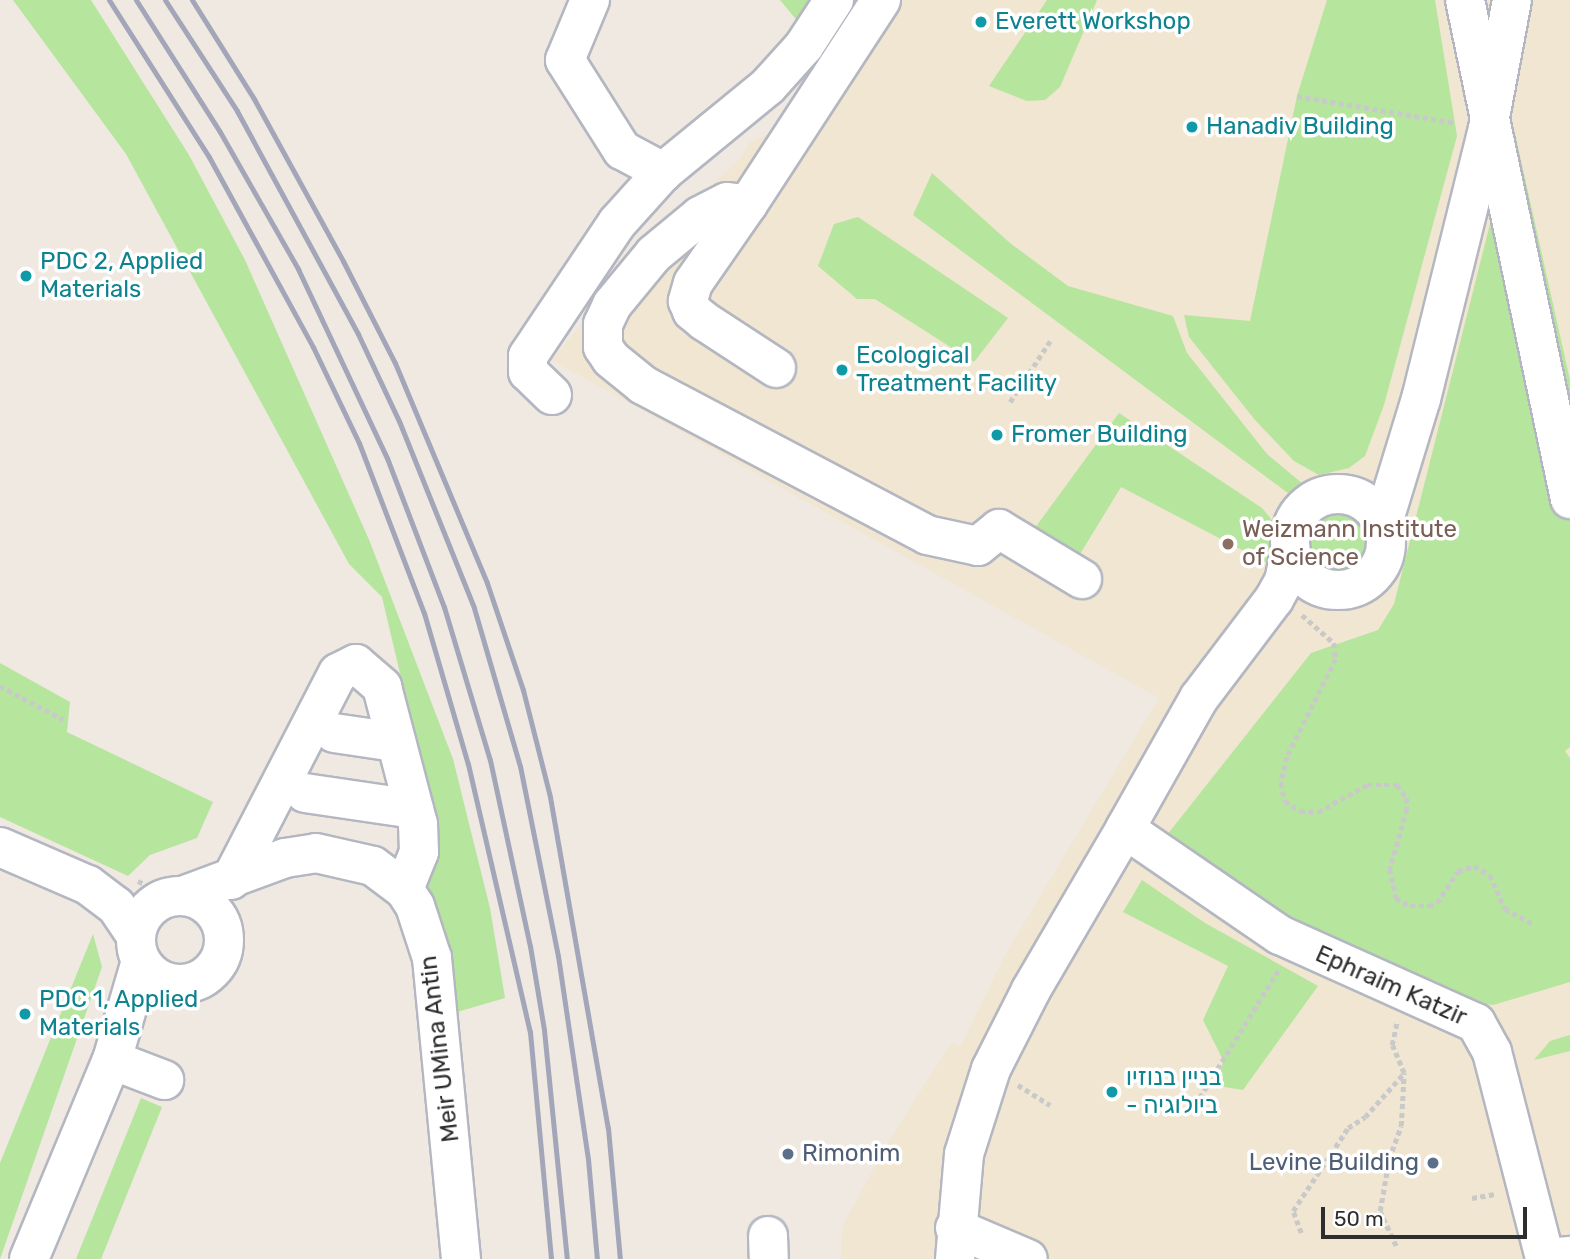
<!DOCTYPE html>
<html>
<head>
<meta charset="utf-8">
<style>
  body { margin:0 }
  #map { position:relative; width:1570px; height:1259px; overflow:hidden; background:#efe9e1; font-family:Rubik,"Noto Sans Hebrew",sans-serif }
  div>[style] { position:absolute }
  .education>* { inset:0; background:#f0e6d1 }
  .green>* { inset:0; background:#b6e59e }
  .round { border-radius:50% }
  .path>* { height:4.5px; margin-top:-2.25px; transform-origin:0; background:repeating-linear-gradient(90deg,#c9c9c9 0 5px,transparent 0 8.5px) }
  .roads { filter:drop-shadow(2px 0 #b4b7c1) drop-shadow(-2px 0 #b4b7c1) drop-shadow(0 2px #b4b7c1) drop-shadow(0 -2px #b4b7c1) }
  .minor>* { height:38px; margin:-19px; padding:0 19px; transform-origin:19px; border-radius:19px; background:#fff }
  .minor>.ring { margin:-19px; padding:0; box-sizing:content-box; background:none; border:38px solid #fff; border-radius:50% }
  .rail>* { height:5px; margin:-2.5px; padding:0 2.5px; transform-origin:2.5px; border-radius:2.5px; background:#a3a6b8 }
  .dots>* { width:19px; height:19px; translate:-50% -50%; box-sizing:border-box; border:4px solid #fff; border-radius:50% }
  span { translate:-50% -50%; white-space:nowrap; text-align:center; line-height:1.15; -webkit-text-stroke:7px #fff; paint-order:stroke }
  .culture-label { font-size:24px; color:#0d838f }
  .left { translate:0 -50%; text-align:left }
  .education-label { font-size:24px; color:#785e54 }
  .street-label { font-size:24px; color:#2e2e2e }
  .service-label { font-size:24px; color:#4e5e75 }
  .right { translate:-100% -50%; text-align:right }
  .scale { position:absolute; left:1321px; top:1207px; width:206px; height:32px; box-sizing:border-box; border:4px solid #2e2e2e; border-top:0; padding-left:9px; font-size:21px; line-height:24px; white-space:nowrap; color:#2e2e2e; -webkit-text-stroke:5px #fff; paint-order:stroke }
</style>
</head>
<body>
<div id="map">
  <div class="education">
    <div style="clip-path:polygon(863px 0,1570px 0,1570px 1259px,841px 1259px,842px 1227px,889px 1141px,951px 1043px,961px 1046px,1004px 957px,1159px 698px,552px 360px,652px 239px,740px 159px,750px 142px,766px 136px,789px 110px)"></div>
  </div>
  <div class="green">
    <div style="clip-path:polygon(13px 0,91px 0,189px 155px,245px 260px,370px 542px,453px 759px,490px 908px,505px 998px,457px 1012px,424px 897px,439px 839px,382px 597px,349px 564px,126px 154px)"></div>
    <div style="clip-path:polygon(780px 0,814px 0,799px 23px)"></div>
    <div style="clip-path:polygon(1047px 0,1097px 0,1060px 87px,1045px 100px,1027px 101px,989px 86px)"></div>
    <div style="clip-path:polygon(1327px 0,1435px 0,1457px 136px,1384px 405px,1365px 456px,1349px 468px,1319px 475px,1294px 461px,1255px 420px,1189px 337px,1184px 315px,1250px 321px,1297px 96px)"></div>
    <div style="clip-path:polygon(1514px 129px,1570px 380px,1570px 747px,1565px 751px,1570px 758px,1570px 982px,1493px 1005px,1465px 1001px,1264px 912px,1163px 840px,1311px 653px,1378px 630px,1394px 604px)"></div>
    <div style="clip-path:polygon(932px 173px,1010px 243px,1068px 286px,1173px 316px,1187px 353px,1267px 454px,1303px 484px,1288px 493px,913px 215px)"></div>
    <div style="clip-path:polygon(858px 217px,1008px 318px,974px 362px,875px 299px,857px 299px,818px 266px,834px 224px)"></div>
    <div style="clip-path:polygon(1119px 413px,1262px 508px,1279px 529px,1269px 564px,1121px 487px,1077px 559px,1032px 532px)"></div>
    <div class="round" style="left:1300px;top:502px;width:70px;height:70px"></div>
    <div style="clip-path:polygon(0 663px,70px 702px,67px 732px,213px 802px,197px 838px,150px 855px,128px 876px,0 817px)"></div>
    <div style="clip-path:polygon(1142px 880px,1205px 923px,1318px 986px,1243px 1090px,1218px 1086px,1223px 1060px,1203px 1020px,1228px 966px,1123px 912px)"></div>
    <div style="clip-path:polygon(93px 934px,102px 967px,0 1259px,0 1163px)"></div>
    <div style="clip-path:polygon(1570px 1035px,1570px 1051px,1534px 1060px,1550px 1041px)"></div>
    <div style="clip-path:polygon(141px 1098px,162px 1107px,101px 1259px,76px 1259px)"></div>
  </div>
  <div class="path">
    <div style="left:1297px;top:96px;width:161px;rotate:9.6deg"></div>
    <div style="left:1010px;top:402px;width:73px;rotate:-56.7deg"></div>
    <div style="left:1302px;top:615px;width:43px;rotate:41.2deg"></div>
    <div style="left:1334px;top:643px;width:16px;rotate:83deg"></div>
    <div style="left:1336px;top:659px;width:110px;rotate:116.6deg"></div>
    <div style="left:1287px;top:757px;width:27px;rotate:103deg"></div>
    <div style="left:1281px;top:783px;width:18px;rotate:77deg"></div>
    <div style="left:1285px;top:801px;width:18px;rotate:34deg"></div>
    <div style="left:1300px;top:811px;width:18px;rotate:3deg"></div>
    <div style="left:1318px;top:812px;width:56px;rotate:-28.9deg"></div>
    <div style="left:1367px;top:785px;width:30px"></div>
    <div style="left:1397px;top:785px;width:16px;rotate:52deg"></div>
    <div style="left:1407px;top:798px;width:11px;rotate:90deg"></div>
    <div style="left:1407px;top:809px;width:62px;rotate:105.8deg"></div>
    <div style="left:1390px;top:869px;width:30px;rotate:78deg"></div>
    <div style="left:1396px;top:898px;width:16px;rotate:30deg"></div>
    <div style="left:1410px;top:906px;width:19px"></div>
    <div style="left:1429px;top:906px;width:9px;rotate:-21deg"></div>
    <div style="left:1437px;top:903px;width:38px;rotate:-57deg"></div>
    <div style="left:1458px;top:871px;width:17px;rotate:-17deg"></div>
    <div style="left:1474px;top:866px;width:18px;rotate:29deg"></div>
    <div style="left:1490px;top:875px;width:37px;rotate:66deg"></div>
    <div style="left:1505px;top:909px;width:32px;rotate:28deg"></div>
    <div style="left:0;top:686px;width:72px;rotate:28deg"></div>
    <div style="left:138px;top:881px;width:20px;rotate:24deg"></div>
    <div style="left:1018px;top:1085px;width:38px;rotate:32deg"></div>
    <div style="left:1195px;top:1105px;width:160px;rotate:-58.3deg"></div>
    <div style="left:1472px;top:1198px;width:23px;rotate:-10deg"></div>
    <div style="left:1301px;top:1233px;width:23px;rotate:-110deg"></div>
    <div style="left:1293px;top:1211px;width:100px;rotate:-56.5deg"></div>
    <div style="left:1348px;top:1128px;width:20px;rotate:-33deg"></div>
    <div style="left:1365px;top:1117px;width:59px;rotate:-48.4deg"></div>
    <div style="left:1396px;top:1246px;width:38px;rotate:-115deg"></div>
    <div style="left:1380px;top:1211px;width:53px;rotate:-80.2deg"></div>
    <div style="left:1389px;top:1159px;width:35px;rotate:-70deg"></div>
    <div style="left:1401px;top:1126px;width:53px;rotate:-86.8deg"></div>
    <div style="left:1404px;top:1073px;width:30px;rotate:-113deg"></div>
    <div style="left:1392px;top:1045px;width:25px;rotate:-78deg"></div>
  </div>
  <div class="roads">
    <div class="minor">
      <div style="left:590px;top:0;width:65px;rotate:112.6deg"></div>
      <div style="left:565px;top:60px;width:107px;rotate:57.7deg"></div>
      <div style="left:622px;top:150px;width:47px;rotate:28.2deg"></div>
      <div style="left:881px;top:0;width:244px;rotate:123.1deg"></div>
      <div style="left:748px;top:204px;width:21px;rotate:-175deg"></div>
      <div style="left:727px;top:202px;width:30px;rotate:153deg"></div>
      <div style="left:700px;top:216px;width:60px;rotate:140.4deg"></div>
      <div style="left:654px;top:254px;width:66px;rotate:129.5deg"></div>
      <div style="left:612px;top:305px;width:21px;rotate:115deg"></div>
      <div style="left:603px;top:324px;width:23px;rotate:90deg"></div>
      <div style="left:603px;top:347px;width:14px;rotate:56deg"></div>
      <div style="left:611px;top:359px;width:41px;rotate:39.1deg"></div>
      <div style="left:643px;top:385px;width:321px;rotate:27.8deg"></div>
      <div style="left:927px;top:535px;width:52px;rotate:12.2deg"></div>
      <div style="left:978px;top:546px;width:27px;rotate:-39deg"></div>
      <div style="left:999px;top:529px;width:97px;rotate:31.1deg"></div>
      <div style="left:1465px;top:0;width:510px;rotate:78.12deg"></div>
      <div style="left:748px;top:204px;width:96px;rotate:124.8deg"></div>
      <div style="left:693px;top:283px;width:19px;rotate:106deg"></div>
      <div style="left:688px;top:301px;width:11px;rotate:68deg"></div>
      <div style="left:692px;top:311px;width:16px;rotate:40deg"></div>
      <div style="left:704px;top:321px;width:86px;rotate:33.1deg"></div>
      <div style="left:552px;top:395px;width:33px;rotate:-136deg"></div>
      <div style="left:528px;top:372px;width:16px;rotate:-90deg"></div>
      <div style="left:528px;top:356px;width:160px;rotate:-56.2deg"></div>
      <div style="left:617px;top:223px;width:69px;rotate:-48deg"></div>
      <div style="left:663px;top:172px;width:136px;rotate:-39.3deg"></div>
      <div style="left:768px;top:86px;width:54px;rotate:-48deg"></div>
      <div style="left:804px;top:46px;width:55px;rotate:-56.9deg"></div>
      <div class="ring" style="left:1290px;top:494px;width:58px;height:58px"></div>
      <div style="left:1383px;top:523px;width:130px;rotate:-73deg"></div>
      <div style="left:1421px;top:399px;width:279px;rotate:-76.1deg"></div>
      <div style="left:1488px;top:128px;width:130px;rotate:-79.4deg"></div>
      <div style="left:1290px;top:553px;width:29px;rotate:102deg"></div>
      <div style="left:1284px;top:581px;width:21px;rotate:119deg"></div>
      <div style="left:1274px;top:599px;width:124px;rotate:127.1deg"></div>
      <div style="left:1199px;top:698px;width:150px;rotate:119.5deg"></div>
      <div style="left:1125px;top:829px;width:188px;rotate:34.4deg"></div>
      <div style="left:1280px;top:935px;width:215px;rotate:24.2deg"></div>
      <div style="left:1476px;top:1023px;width:33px;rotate:61deg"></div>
      <div style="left:1492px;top:1052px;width:213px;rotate:75.6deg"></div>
      <div style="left:1545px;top:1258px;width:25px;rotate:-5deg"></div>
      <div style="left:334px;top:733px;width:63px;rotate:8.3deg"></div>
      <div style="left:305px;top:793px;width:110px;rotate:8.4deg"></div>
      <div style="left:0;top:847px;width:96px;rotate:23.4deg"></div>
      <div style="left:88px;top:885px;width:35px;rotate:37deg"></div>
      <div style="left:116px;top:906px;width:36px;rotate:56deg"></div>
      <div style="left:231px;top:880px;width:233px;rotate:-62.7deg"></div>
      <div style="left:338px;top:673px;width:20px;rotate:-27deg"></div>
      <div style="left:356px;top:664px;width:35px;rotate:41deg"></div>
      <div style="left:382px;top:687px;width:142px;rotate:75.3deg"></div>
      <div style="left:418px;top:824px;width:28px;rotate:88deg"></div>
      <div style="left:419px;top:852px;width:40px;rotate:112deg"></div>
      <div style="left:185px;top:895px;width:107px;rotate:-20.3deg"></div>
      <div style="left:285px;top:858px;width:31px;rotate:-9deg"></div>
      <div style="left:316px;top:853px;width:58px;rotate:12.8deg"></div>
      <div style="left:373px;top:866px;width:39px;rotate:37deg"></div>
      <div style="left:404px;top:889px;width:20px;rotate:57deg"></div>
      <div style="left:415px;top:906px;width:55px;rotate:71.9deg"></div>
      <div style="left:432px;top:958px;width:302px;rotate:84.5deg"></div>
      <div class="ring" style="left:136px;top:896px;width:50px;height:50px"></div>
      <div style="left:112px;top:1060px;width:56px;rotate:21deg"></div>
      <div style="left:955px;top:1228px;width:79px;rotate:23deg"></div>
      <div style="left:768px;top:1236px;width:23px;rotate:88deg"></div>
      <div style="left:29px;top:1259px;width:216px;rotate:-67.4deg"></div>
      <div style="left:112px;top:1060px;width:103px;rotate:-73.7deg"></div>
      <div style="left:955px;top:1259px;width:105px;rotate:-85.1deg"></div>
      <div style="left:964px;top:1154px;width:89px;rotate:-72.4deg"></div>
      <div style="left:991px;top:1069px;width:89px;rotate:-63.1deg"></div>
      <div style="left:1031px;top:990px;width:186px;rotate:-59.7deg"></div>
    </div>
  </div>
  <div class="rail">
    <div style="left:109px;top:0;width:186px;rotate:57.5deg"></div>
    <div style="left:209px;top:157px;width:217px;rotate:61.3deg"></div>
    <div style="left:313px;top:347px;width:106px;rotate:64.4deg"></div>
    <div style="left:359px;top:443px;width:182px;rotate:69.1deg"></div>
    <div style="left:424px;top:613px;width:157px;rotate:73.8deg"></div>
    <div style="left:468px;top:764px;width:275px;rotate:77deg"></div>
    <div style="left:530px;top:1032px;width:228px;rotate:84.7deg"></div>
    <div style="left:136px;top:0;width:156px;rotate:57.5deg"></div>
    <div style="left:220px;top:132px;width:158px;rotate:60.3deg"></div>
    <div style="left:298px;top:269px;width:209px;rotate:64.8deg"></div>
    <div style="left:387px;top:458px;width:160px;rotate:69.1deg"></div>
    <div style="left:444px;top:607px;width:160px;rotate:73.3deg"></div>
    <div style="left:490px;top:760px;width:190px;rotate:77.9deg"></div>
    <div style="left:530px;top:946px;width:85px;rotate:80.5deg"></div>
    <div style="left:544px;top:1030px;width:230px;rotate:84.3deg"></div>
    <div style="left:165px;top:0;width:132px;rotate:57deg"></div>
    <div style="left:237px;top:111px;width:254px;rotate:61.5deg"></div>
    <div style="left:358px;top:334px;width:96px;rotate:64.8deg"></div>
    <div style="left:399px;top:421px;width:201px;rotate:68.1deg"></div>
    <div style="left:474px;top:608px;width:165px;rotate:73.8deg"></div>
    <div style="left:520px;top:766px;width:194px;rotate:78.7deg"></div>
    <div style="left:558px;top:956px;width:205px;rotate:81.6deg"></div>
    <div style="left:588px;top:1159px;width:100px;rotate:84.9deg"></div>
    <div style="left:192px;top:0;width:117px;rotate:57.9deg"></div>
    <div style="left:254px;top:99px;width:185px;rotate:61.2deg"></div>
    <div style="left:343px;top:261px;width:114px;rotate:63deg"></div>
    <div style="left:395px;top:363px;width:238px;rotate:67.3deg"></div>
    <div style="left:487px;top:583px;width:113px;rotate:71.4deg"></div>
    <div style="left:523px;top:690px;width:110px;rotate:75.8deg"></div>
    <div style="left:550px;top:797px;width:336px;rotate:80.1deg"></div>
    <div style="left:608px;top:1128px;width:132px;rotate:84.8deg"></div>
  </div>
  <div class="dots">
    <div style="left:981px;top:22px;background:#0f9aa8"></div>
    <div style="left:1192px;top:127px;background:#0f9aa8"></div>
    <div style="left:26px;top:276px;background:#0f9aa8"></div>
    <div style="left:842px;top:370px;background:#0f9aa8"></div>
    <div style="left:997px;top:435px;background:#0f9aa8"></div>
    <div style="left:1228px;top:544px;background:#8d6e63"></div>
    <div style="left:25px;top:1014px;background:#0f9aa8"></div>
    <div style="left:1112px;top:1092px;background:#0f9aa8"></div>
    <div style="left:788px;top:1154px;background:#5c6f8a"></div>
    <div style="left:1433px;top:1163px;background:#5c6f8a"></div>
  </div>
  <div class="culture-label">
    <span class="left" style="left:995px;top:22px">Everett Workshop</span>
    <span class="left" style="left:1206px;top:127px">Hanadiv Building</span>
    <span class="left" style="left:40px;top:276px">PDC 2, Applied<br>Materials</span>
    <span class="left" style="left:856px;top:370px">Ecological<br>Treatment Facility</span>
    <span class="left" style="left:1011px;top:435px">Fromer Building</span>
    <span class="left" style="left:39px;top:1014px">PDC 1, Applied<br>Materials</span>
    <span class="left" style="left:1126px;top:1092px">בניין בנוזיו<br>- ביולוגיה</span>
  </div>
  <div class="education-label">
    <span class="left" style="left:1242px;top:544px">Weizmann Institute<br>of Science</span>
  </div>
  <div class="street-label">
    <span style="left:1391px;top:986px;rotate:24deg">Ephraim Katzir</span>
    <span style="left:440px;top:1049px;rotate:-97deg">Meir UMina Antin</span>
  </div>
  <div class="service-label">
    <span class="left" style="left:802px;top:1154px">Rimonim</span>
    <span class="right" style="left:1419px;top:1163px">Levine Building</span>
  </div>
  <div class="scale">50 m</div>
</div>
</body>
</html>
